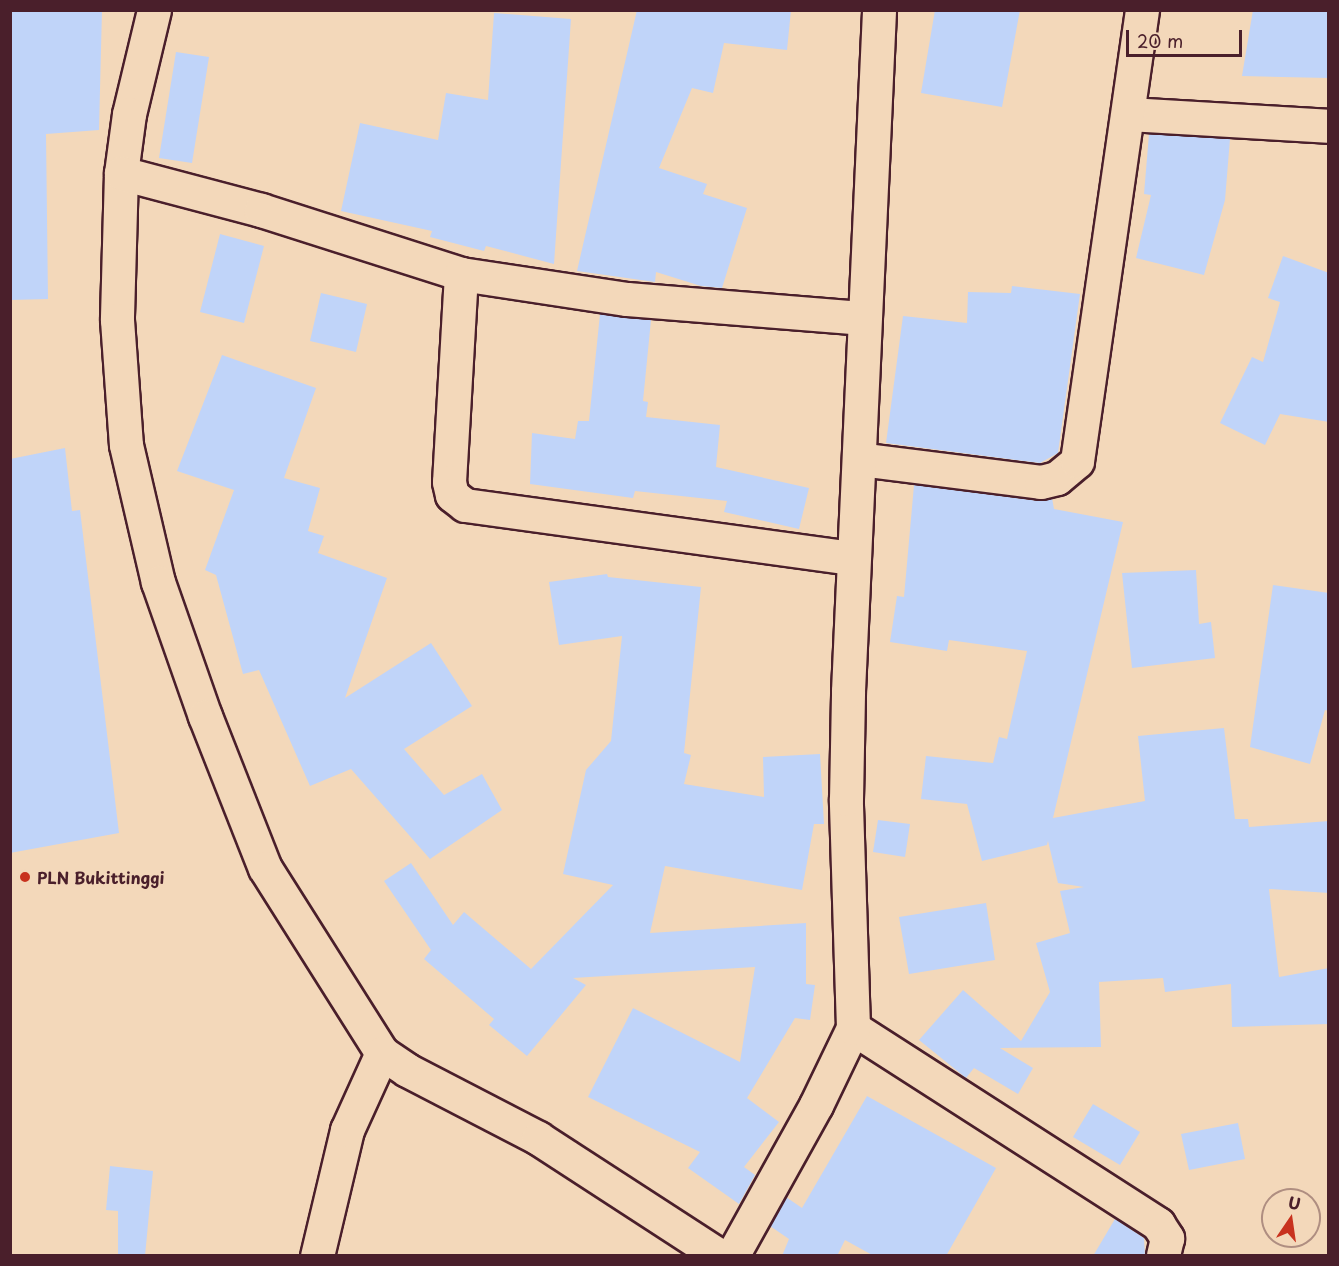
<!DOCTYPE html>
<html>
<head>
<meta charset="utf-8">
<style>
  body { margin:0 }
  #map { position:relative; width:1339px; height:1266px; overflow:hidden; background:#f3d8ba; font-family:"Playpen Sans",sans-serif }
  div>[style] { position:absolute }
  .building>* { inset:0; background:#c0d4f9 }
  .roads { filter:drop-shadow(2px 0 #4a1f2b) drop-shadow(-2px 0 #4a1f2b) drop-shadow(0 2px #4a1f2b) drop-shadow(0 -2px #4a1f2b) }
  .minor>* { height:33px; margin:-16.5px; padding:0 16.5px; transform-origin:16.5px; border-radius:16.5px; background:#f3d8ba }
  .dots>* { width:16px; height:16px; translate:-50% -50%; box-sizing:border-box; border:3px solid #f3d8ba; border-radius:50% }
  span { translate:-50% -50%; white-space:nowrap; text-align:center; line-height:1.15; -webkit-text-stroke:5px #f3d8ba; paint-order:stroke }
  .poi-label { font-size:16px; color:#4a1f2b; font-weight:700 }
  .left { translate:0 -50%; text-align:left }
  .frame { position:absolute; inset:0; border:12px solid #4a1f2b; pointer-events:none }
  .north { position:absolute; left:1261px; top:1188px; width:60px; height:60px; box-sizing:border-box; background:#f3d8ba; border:2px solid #af8e81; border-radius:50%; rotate:13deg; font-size:16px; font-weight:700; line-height:24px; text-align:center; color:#4a1f2b }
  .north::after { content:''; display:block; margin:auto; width:21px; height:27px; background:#c8321e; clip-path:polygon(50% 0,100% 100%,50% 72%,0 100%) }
  .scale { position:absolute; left:1126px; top:30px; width:116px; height:27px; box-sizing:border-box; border:3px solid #4a1f2b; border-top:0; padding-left:8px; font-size:18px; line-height:21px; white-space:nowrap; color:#4a1f2b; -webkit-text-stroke:4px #f3d8ba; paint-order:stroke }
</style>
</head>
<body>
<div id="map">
  <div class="building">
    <div style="clip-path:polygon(10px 10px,102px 10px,99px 130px,46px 134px,48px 299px,10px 300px)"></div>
    <div style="clip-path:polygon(637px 10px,791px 10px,787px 50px,724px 43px,713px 93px,692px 88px,659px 168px,707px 184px,703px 194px,747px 208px,722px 288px,701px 286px,656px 272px,655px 282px,577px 271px)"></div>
    <div style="clip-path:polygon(935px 10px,1020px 10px,1002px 107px,921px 93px)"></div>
    <div style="clip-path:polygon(1253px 10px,1329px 10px,1329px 78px,1242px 76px)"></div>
    <div style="clip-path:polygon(494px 13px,571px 19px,554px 264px,486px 246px,484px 251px,430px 237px,432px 231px,341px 211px,360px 123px,438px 140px,446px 93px,488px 100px)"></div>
    <div style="clip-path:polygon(176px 52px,209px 57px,192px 163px,159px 158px)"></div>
    <div style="clip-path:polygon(1149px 134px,1230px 139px,1225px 200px,1204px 275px,1136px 258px,1151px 195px,1144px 194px)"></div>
    <div style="clip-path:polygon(220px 234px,264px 246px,244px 323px,200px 312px)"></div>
    <div style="clip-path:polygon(1283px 256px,1329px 273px,1329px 422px,1280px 414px,1265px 445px,1220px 423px,1252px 357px,1263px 362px,1280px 302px,1268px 298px)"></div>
    <div style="clip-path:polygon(1012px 286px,1080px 294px,1058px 453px,1040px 463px,886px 443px,903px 316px,967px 323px,968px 292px,1011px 293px)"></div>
    <div style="clip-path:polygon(321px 293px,367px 304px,356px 352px,310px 341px)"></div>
    <div style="clip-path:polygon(600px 314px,651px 320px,643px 401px,648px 402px,646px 417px,720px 425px,716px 467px,809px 488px,799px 529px,724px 512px,727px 501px,635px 491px,633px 498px,530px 484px,532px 433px,575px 439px,578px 421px,589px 421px)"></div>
    <div style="clip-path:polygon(222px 355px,316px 388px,284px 478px,320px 488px,308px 531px,324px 536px,318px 553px,387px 578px,345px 698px,431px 643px,472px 706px,404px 749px,444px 795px,482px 774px,502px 810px,430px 859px,351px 769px,310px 786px,259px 670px,243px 674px,216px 575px,205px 570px,234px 490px,177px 471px)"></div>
    <div style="clip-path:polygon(65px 448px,72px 511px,80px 510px,119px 833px,10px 853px,10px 459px)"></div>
    <div style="clip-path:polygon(914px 485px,1039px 501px,1052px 498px,1054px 509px,1123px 522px,1053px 818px,1145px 801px,1138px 736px,1224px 728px,1235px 819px,1248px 819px,1249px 827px,1329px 821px,1329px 893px,1269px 889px,1279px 977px,1329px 968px,1329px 1024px,1232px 1027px,1231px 984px,1165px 992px,1163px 978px,1099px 982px,1101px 1047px,1000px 1048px,1033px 1068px,1018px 1094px,974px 1068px,966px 1078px,919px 1040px,963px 990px,1021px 1041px,1050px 992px,1036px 943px,1070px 933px,1060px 891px,1084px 887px,1058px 883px,1048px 841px,1047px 845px,982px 861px,967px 804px,921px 799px,926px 756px,993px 763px,999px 737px,1007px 739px,1027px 651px,949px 640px,947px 651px,890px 642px,897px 596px,904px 597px)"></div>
    <div style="clip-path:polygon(1196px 570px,1199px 624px,1211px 622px,1215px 658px,1132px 668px,1122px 573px)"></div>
    <div style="clip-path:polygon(607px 574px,608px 577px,701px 587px,684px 753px,691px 755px,684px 784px,764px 797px,763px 757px,820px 754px,824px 824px,814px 824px,802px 890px,665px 866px,650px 933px,806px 923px,806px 984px,815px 985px,810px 1020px,795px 1018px,747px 1098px,779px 1122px,744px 1167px,755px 1175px,739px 1204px,688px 1168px,700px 1152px,588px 1097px,633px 1008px,740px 1062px,755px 967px,573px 978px,586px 985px,527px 1056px,489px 1025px,494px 1019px,424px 959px,431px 950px,384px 881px,411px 863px,453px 925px,464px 912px,531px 969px,613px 885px,563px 874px,586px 770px,611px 741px,622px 636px,559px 645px,549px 582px)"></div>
    <div style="clip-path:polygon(1273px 585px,1329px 593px,1329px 711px,1325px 710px,1310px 764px,1250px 747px)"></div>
    <div style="clip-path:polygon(878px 820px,910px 824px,905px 857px,873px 852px)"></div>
    <div style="clip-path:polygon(986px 903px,995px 960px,909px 974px,899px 917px)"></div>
    <div style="clip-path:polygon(867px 1096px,996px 1168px,946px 1256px,874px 1256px,845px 1240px,837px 1256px,782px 1256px,789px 1239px,770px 1226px,786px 1197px,802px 1208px)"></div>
    <div style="clip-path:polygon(1093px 1104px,1140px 1132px,1120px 1165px,1073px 1137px)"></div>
    <div style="clip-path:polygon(1238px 1123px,1245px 1159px,1189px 1170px,1181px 1134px)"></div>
    <div style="clip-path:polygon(110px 1166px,153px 1171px,145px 1256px,118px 1256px,118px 1211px,106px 1210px)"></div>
    <div style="clip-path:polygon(1115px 1219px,1144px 1238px,1145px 1256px,1093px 1256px)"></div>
  </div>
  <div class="roads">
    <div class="minor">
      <div style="left:154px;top:10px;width:107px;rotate:103.5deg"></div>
      <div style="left:129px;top:114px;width:60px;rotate:97.7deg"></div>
      <div style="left:121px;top:173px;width:147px;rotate:91.6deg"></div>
      <div style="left:117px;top:320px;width:125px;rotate:85.9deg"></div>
      <div style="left:126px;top:445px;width:141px;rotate:76.9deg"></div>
      <div style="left:158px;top:582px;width:142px;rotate:70.7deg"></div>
      <div style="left:205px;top:716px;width:163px;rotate:68.5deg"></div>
      <div style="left:265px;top:868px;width:219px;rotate:57.7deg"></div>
      <div style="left:382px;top:1053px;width:30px;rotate:34deg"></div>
      <div style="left:407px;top:1070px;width:148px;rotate:27.4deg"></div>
      <div style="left:538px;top:1138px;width:217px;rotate:33deg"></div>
      <div style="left:1128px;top:114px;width:200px;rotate:3.4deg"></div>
      <div style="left:121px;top:173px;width:145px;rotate:14.8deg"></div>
      <div style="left:261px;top:210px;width:210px;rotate:17.7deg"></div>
      <div style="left:461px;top:274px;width:168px;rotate:8.6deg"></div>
      <div style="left:627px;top:299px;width:238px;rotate:4.6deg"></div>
      <div style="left:461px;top:274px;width:208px;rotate:93.3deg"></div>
      <div style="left:449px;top:482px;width:13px;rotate:77deg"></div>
      <div style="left:452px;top:495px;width:16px;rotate:38deg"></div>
      <div style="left:465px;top:505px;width:391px;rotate:7.8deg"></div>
      <div style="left:859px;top:459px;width:183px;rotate:7.2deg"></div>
      <div style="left:1041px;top:482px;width:16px;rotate:-14deg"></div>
      <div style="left:1057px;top:478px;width:26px;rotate:-40deg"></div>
      <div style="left:1077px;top:461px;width:456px;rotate:-81.8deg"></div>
      <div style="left:853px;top:1028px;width:363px;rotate:32.7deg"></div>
      <div style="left:1158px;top:1224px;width:17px;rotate:57deg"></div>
      <div style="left:1167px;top:1238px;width:18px;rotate:103deg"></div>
      <div style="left:317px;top:1256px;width:130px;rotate:-76.6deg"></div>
      <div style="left:347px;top:1130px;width:85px;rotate:-65.6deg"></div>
      <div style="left:732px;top:1256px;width:173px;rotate:-60.9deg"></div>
      <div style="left:816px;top:1105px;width:85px;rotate:-64.3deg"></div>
      <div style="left:853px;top:1028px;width:229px;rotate:-91.8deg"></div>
      <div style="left:846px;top:799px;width:108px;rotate:-88.9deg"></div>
      <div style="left:848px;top:691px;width:682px;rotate:-87.39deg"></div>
    </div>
  </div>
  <div class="dots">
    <div style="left:25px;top:877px;background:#c8321e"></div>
  </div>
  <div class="poi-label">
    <span class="left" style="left:37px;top:877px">PLN Bukittinggi</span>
  </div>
  <div class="frame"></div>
  <div class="north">U</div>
  <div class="scale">20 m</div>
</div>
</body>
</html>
